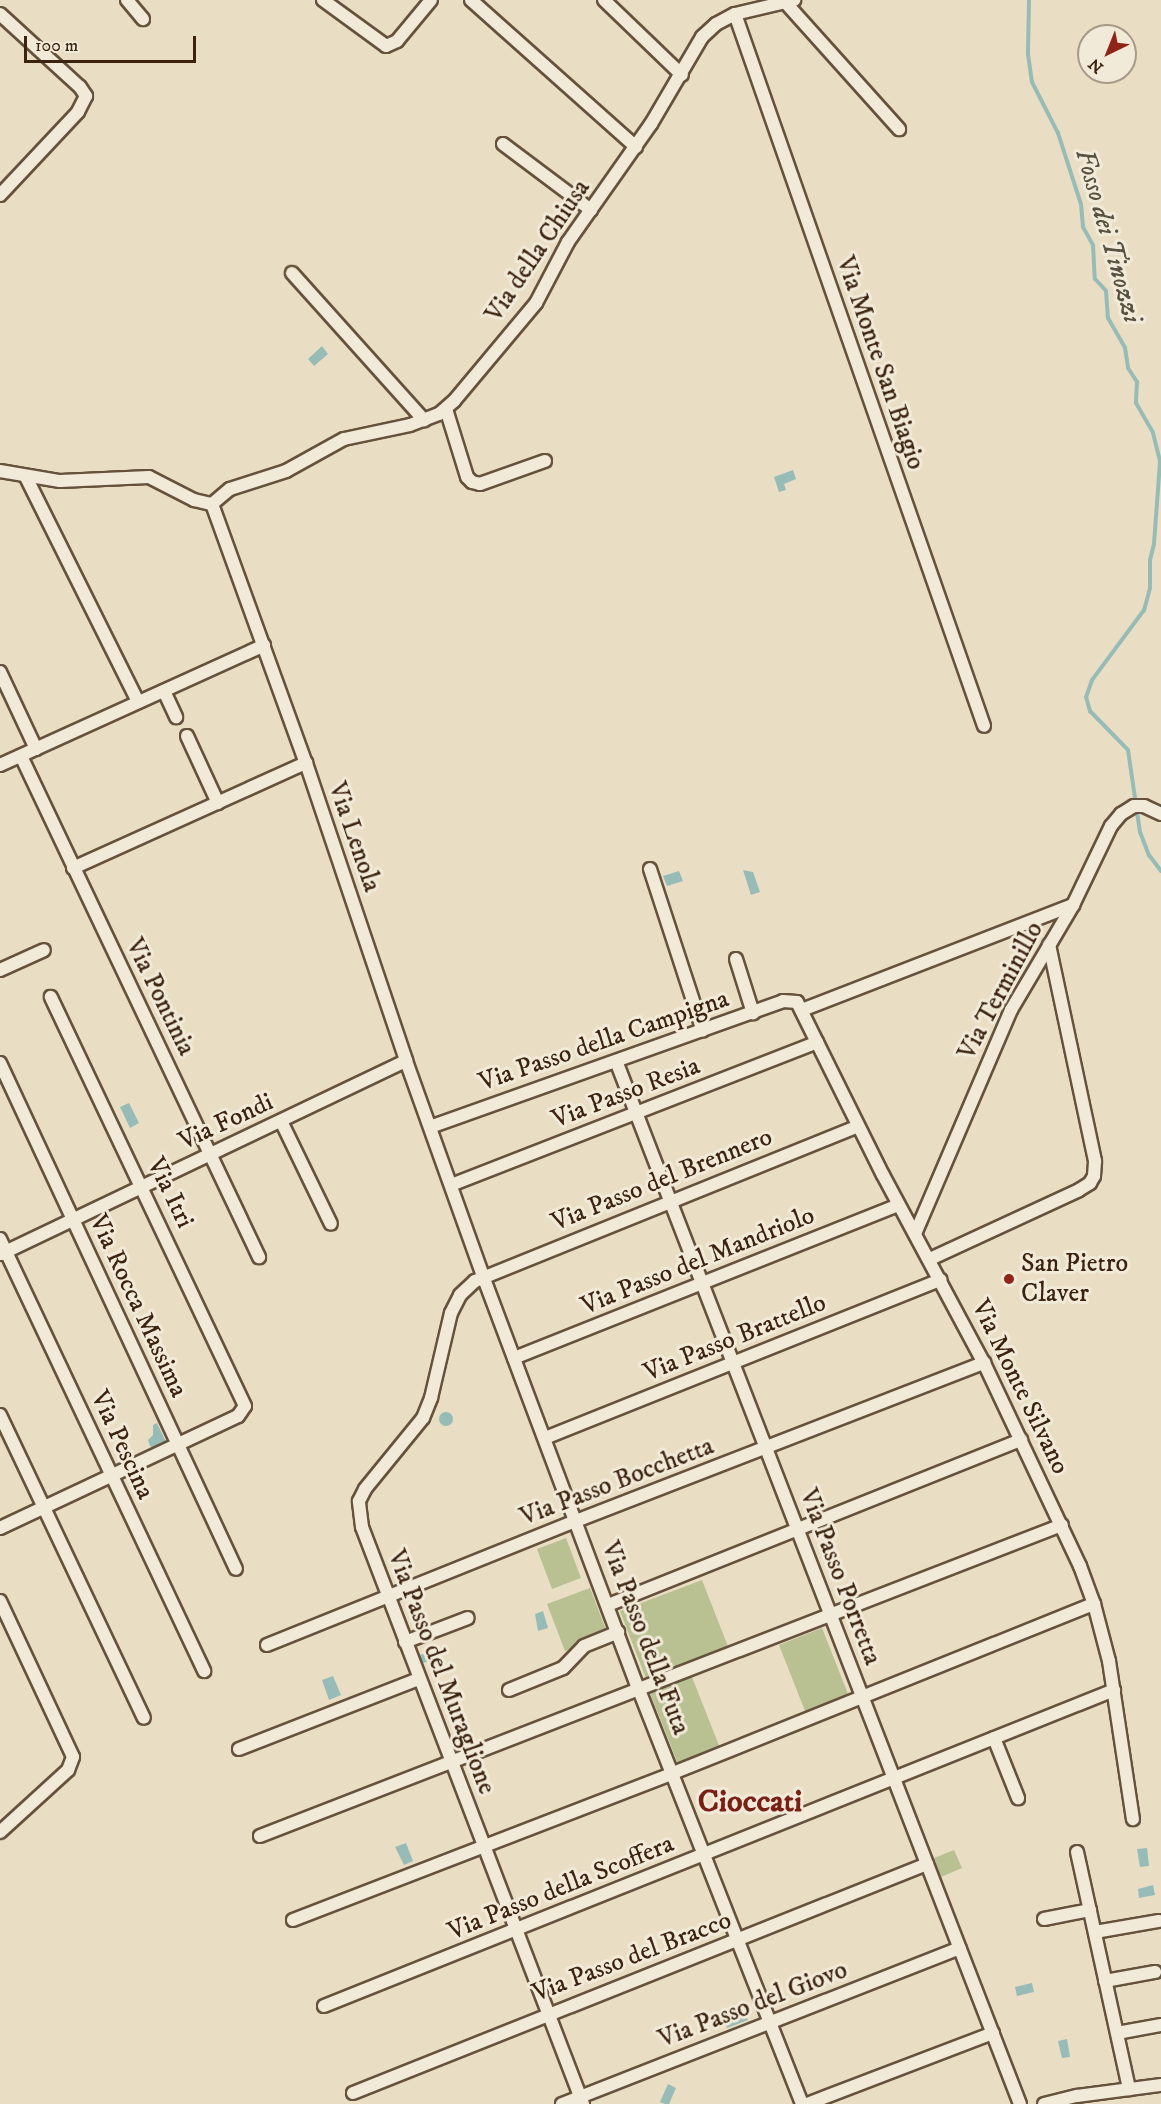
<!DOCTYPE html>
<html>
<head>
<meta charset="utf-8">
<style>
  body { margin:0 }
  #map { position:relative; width:1161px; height:2104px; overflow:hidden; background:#e9dec4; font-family:"IM FELL DW Pica",serif }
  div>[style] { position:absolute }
  .green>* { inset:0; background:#b9c192 }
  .water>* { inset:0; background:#97bcb7 }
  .round { border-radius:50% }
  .stream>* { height:4px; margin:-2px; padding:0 2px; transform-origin:2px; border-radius:2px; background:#97bcb7 }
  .roads { filter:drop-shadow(2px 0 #66523c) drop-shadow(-2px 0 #66523c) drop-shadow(0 2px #66523c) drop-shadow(0 -2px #66523c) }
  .minor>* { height:12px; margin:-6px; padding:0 6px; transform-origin:6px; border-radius:6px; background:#f1ead9 }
  .dots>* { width:16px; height:16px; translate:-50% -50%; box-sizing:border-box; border:3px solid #f1ead9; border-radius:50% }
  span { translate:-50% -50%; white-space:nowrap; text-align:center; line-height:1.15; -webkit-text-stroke:6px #f1ead9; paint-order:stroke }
  .street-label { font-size:26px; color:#3b230f }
  .poi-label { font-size:26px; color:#3b230f }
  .left { translate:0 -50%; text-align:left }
  .water-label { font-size:27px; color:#575141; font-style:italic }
  .district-label { font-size:32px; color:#7a1f14; font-weight:700 }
  .north { position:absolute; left:1077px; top:24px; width:60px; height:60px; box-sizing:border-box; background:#f1ead9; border:2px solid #a89a88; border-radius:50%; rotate:223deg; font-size:16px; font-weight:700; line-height:24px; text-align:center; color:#3b230f }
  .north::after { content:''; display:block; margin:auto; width:21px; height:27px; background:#8f2418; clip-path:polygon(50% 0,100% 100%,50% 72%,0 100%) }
  .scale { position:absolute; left:24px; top:36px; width:172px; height:27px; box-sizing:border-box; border:3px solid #3b230f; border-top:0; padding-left:8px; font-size:18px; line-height:21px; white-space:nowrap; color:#3b230f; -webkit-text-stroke:4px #f1ead9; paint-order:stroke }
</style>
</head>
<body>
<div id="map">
  <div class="green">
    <div style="clip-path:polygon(566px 1538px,581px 1578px,552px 1589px,537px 1549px)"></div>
    <div style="clip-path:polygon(702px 1580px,729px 1649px,647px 1681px,620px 1611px)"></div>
    <div style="clip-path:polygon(590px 1588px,608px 1635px,565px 1651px,547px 1604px)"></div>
    <div style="clip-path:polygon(822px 1628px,850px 1699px,807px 1716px,779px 1645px)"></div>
    <div style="clip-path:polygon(692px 1677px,720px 1748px,678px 1764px,650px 1693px)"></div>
    <div style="clip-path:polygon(954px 1850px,962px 1868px,941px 1877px,934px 1858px)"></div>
  </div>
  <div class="water">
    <div style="clip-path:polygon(322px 346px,328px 354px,314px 366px,308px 359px)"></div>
    <div style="clip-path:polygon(793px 470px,796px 479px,784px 484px,786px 490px,779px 492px,774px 477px)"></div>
    <div style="clip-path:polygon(743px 870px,753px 872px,760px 892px,751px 895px)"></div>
    <div style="clip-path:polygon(679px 871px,683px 881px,667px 886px,663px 876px)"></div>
    <div style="clip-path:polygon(129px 1103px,139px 1123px,130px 1128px,120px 1107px)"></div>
    <div class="round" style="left:439px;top:1412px;width:14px;height:14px"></div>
    <div style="clip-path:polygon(157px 1423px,166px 1442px,155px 1449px,150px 1446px,148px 1440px,153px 1435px,153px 1425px)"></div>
    <div style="clip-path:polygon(543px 1611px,548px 1628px,538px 1631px,535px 1614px)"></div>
    <div style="clip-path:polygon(436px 1649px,440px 1657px,423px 1663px,420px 1655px)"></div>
    <div style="clip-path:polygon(333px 1676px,341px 1695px,329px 1700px,322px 1680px)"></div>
    <div style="clip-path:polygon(406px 1843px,413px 1861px,404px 1865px,395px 1847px)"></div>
    <div style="clip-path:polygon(1147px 1848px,1149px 1866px,1140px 1867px,1137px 1849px)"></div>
    <div style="clip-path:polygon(1153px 1885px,1155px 1895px,1139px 1898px,1138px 1889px)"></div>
    <div style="clip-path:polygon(1032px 1983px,1034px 1992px,1017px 1996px,1015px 1987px)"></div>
    <div style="clip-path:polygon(743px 2009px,748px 2020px,727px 2028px,723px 2017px)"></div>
    <div style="clip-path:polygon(1067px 2039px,1070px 2057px,1062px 2058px,1058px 2041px)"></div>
    <div style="clip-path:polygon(668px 2084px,676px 2088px,669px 2104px,665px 2104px,660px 2102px)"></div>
  </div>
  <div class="stream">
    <div style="left:1029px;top:0;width:54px;rotate:91.1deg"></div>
    <div style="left:1028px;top:54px;width:28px;rotate:82deg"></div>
    <div style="left:1032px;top:82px;width:57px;rotate:63deg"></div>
    <div style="left:1058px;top:133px;width:75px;rotate:72.1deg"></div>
    <div style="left:1081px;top:204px;width:23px;rotate:85deg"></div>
    <div style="left:1083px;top:227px;width:21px;rotate:61deg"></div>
    <div style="left:1093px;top:245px;width:34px;rotate:87deg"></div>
    <div style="left:1095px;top:279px;width:16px;rotate:47deg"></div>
    <div style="left:1106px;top:291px;width:27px;rotate:86deg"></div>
    <div style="left:1108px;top:318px;width:34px;rotate:60deg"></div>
    <div style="left:1125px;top:348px;width:20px;rotate:81deg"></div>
    <div style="left:1128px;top:368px;width:17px;rotate:57deg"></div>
    <div style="left:1137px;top:382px;width:21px;rotate:93deg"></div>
    <div style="left:1136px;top:403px;width:34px;rotate:60deg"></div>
    <div style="left:1153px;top:433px;width:30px;rotate:76deg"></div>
    <div style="left:1160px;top:462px;width:82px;rotate:94.2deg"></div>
    <div style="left:1154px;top:544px;width:16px;rotate:104deg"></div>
    <div style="left:1150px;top:560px;width:28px;rotate:90deg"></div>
    <div style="left:1150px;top:588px;width:23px;rotate:105deg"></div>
    <div style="left:1144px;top:610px;width:87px;rotate:126.6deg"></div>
    <div style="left:1092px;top:680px;width:18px;rotate:109deg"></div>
    <div style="left:1086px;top:697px;width:15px;rotate:74deg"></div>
    <div style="left:1090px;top:711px;width:54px;rotate:45.7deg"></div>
    <div style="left:1128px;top:750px;width:83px;rotate:81.7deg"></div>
    <div style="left:1140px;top:832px;width:25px;rotate:69deg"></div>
    <div style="left:1149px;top:855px;width:20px;rotate:53deg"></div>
  </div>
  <div class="roads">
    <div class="minor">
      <div style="left:127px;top:0;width:25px;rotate:50deg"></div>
      <div style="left:323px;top:0;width:78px;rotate:36.1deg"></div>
      <div style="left:386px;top:46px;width:12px;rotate:-24deg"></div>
      <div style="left:397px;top:41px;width:53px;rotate:-50.3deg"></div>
      <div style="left:471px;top:0;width:221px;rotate:41.7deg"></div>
      <div style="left:604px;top:0;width:108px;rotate:43.9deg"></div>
      <div style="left:785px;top:2px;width:171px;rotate:48.1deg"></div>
      <div style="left:0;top:14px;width:108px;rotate:42.4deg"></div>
      <div style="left:80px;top:87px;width:11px;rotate:56deg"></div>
      <div style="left:86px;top:96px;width:18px;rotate:117deg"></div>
      <div style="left:78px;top:112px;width:114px;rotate:133.2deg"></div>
      <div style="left:735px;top:14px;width:754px;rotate:70.72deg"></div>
      <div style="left:503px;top:144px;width:110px;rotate:36.9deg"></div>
      <div style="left:292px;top:273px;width:198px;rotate:48.1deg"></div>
      <div style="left:446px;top:409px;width:71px;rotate:72.8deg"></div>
      <div style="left:467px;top:477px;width:7px;rotate:45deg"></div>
      <div style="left:472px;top:482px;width:8px;rotate:14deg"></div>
      <div style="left:480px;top:484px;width:69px;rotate:-19.5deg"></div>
      <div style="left:0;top:471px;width:61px;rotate:9.5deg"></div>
      <div style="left:60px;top:481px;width:89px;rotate:-2.6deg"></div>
      <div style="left:149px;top:477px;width:51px;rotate:27.1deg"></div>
      <div style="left:194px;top:500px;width:18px;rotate:13deg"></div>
      <div style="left:212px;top:504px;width:23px;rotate:-40deg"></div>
      <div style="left:230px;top:489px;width:59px;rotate:-17.8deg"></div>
      <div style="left:286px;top:471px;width:66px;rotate:-28.9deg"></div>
      <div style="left:344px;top:439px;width:67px;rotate:-12deg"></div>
      <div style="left:410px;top:425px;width:31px;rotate:-21deg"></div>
      <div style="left:439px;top:414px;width:20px;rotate:-41deg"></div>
      <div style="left:454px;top:401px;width:128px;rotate:-50.1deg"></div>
      <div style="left:536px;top:303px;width:69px;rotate:-62.3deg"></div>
      <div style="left:568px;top:242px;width:144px;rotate:-54.9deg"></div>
      <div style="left:651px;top:124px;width:101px;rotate:-59.6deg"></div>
      <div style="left:702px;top:37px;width:19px;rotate:-43deg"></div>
      <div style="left:716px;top:24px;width:21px;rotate:-28deg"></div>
      <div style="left:735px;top:14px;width:61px;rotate:-13.3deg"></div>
      <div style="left:26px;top:477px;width:251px;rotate:63.5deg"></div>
      <div style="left:212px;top:504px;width:276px;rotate:70.1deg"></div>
      <div style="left:306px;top:763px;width:314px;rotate:71.4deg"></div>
      <div style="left:406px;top:1061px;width:228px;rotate:70.3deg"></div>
      <div style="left:483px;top:1276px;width:442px;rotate:69.4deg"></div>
      <div style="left:639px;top:1690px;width:445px;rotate:68.5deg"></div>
      <div style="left:0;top:672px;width:85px;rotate:64.9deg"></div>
      <div style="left:164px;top:691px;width:29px;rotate:65deg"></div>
      <div style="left:187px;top:736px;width:74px;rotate:65.2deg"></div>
      <div style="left:21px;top:756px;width:555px;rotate:64.59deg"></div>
      <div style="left:0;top:765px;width:290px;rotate:-24.4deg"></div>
      <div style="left:73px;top:868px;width:256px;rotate:-24.3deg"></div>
      <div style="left:650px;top:869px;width:170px;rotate:71.9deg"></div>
      <div style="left:736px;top:959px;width:57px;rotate:72.5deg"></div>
      <div style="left:0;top:970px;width:48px;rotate:-24.4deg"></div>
      <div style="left:802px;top:1010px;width:291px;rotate:-21.2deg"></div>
      <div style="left:0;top:1063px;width:558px;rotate:65deg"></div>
      <div style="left:618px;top:1066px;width:1113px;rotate:68.83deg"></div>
      <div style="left:281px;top:1121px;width:114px;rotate:64.1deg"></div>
      <div style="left:430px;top:1127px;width:375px;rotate:-19.6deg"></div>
      <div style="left:783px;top:1001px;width:14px;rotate:4deg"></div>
      <div style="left:797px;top:1002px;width:193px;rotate:63.6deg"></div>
      <div style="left:883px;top:1175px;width:213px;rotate:61.8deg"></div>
      <div style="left:984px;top:1363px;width:225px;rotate:64.7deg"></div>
      <div style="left:1080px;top:1566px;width:40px;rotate:69.8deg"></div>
      <div style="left:1094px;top:1604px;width:59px;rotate:75.3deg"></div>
      <div style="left:1109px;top:1661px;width:160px;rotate:81.4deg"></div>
      <div style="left:451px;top:1185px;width:393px;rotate:-21.3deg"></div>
      <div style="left:915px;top:1234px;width:244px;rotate:-66.8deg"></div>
      <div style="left:1011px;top:1010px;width:122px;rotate:-59.4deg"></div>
      <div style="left:1073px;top:905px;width:88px;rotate:-64.3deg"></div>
      <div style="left:1111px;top:826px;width:16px;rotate:-50deg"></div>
      <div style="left:1121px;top:814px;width:15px;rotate:-32deg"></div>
      <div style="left:1134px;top:806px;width:10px"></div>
      <div style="left:1144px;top:806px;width:19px;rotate:25deg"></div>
      <div style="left:0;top:1239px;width:478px;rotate:64.7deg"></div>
      <div style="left:1px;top:1254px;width:449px;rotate:-25.5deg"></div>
      <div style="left:930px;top:1259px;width:164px;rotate:-24.8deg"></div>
      <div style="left:1079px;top:1190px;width:13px;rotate:-32deg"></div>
      <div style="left:1090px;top:1183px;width:8px;rotate:-60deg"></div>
      <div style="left:1094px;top:1176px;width:15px;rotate:-86deg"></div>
      <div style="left:1095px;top:1161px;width:221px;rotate:-102deg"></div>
      <div style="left:514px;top:1358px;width:413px;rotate:-21.7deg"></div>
      <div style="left:0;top:1415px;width:335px;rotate:64.6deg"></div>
      <div style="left:545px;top:1438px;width:426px;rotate:-21.8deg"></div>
      <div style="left:0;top:1528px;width:263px;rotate:-25.2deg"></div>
      <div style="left:238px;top:1416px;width:12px;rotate:-55deg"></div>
      <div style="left:245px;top:1406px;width:453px;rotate:-115.4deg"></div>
      <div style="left:0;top:1601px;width:172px;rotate:64.9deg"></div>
      <div style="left:73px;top:1757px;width:14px;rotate:111deg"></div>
      <div style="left:68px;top:1770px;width:92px;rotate:137.6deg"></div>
      <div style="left:608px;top:1605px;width:445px;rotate:-21.8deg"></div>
      <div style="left:405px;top:1642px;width:67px;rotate:-20.9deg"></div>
      <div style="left:267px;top:1645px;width:333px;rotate:-21.9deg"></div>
      <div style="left:576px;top:1521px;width:438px;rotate:-21.2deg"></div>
      <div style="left:509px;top:1690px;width:58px;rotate:-22.2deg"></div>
      <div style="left:563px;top:1668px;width:30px;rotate:-46deg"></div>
      <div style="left:584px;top:1646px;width:37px;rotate:-22deg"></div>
      <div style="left:994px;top:1738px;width:65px;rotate:68.2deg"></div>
      <div style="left:239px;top:1749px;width:193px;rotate:-21.3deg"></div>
      <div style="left:260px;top:1836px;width:860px;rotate:-21.2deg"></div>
      <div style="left:1077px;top:1852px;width:243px;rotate:77.6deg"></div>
      <div style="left:1044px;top:1919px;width:47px;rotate:-11.1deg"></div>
      <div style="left:293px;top:1920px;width:407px;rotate:-21.1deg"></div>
      <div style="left:673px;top:1773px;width:454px;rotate:-21.9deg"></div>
      <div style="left:1095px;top:1932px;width:65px;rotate:-9.8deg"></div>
      <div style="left:1105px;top:1981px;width:51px;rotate:-10.2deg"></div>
      <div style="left:324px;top:2006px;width:851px;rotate:-21.8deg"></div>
      <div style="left:1117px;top:2033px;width:45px;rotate:-10.3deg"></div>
      <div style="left:353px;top:2093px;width:618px;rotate:-21.75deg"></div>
      <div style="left:562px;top:2104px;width:427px;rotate:-21.4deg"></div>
      <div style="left:583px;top:2104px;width:618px;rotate:-110.96deg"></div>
      <div style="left:362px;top:1527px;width:26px;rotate:-97deg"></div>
      <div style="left:359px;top:1501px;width:13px;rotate:-63deg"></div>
      <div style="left:365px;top:1489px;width:92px;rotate:-50.8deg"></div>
      <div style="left:423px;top:1418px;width:22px;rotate:-68deg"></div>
      <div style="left:431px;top:1398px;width:87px;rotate:-76.8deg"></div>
      <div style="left:451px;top:1313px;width:20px;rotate:-63deg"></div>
      <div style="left:460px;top:1295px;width:21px;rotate:-43deg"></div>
      <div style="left:475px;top:1281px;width:413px;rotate:-22deg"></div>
      <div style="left:807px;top:2104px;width:199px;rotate:-20.9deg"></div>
      <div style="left:1044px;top:2104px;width:34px;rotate:-14deg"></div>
      <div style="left:1077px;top:2096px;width:85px;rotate:-7.5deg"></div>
    </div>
  </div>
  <div class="dots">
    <div style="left:1009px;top:1279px;background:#8f2418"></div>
  </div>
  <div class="street-label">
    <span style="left:538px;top:251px;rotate:-56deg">Via della Chiusa</span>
    <span style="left:880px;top:363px;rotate:71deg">Via Monte San Biagio</span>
    <span style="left:354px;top:837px;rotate:71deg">Via Lenola</span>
    <span style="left:1001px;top:991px;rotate:-62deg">Via Terminillo</span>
    <span style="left:160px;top:997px;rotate:64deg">Via Pontinia</span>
    <span style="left:604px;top:1041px;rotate:-19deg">Via Passo della Campigna</span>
    <span style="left:626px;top:1093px;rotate:-21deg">Via Passo Resia</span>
    <span style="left:226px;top:1122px;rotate:-25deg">Via Fondi</span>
    <span style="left:662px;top:1180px;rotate:-22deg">Via Passo del Brennero</span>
    <span style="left:170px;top:1193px;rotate:64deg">Via Itri</span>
    <span style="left:698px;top:1261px;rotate:-22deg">Via Passo del Mandriolo</span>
    <span style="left:138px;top:1306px;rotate:65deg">Via Rocca Massima</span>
    <span style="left:735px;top:1338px;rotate:-22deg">Via Passo Brattello</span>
    <span style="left:1020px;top:1387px;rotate:64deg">Via Monte Silvano</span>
    <span style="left:122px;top:1445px;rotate:65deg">Via Pescina</span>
    <span style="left:617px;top:1482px;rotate:-21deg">Via Passo Bocchetta</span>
    <span style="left:840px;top:1577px;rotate:69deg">Via Passo Porretta</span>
    <span style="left:645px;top:1638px;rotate:69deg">Via Passo della Futa</span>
    <span style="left:441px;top:1672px;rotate:69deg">Via Passo del Muraglione</span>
    <span style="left:561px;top:1888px;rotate:-22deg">Via Passo della Scoffera</span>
    <span style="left:632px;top:1957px;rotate:-21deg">Via Passo del Bracco</span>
    <span style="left:753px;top:2005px;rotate:-21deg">Via Passo del Giovo</span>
  </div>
  <div class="poi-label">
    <span class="left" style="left:1021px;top:1279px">San Pietro<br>Claver</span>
  </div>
  <div class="water-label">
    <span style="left:1108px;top:236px;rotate:74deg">Fosso dei Tinozzi</span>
  </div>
  <div class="district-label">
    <span style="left:750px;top:1802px">Cioccati</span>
  </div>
  <div class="north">N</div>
  <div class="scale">100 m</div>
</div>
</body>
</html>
